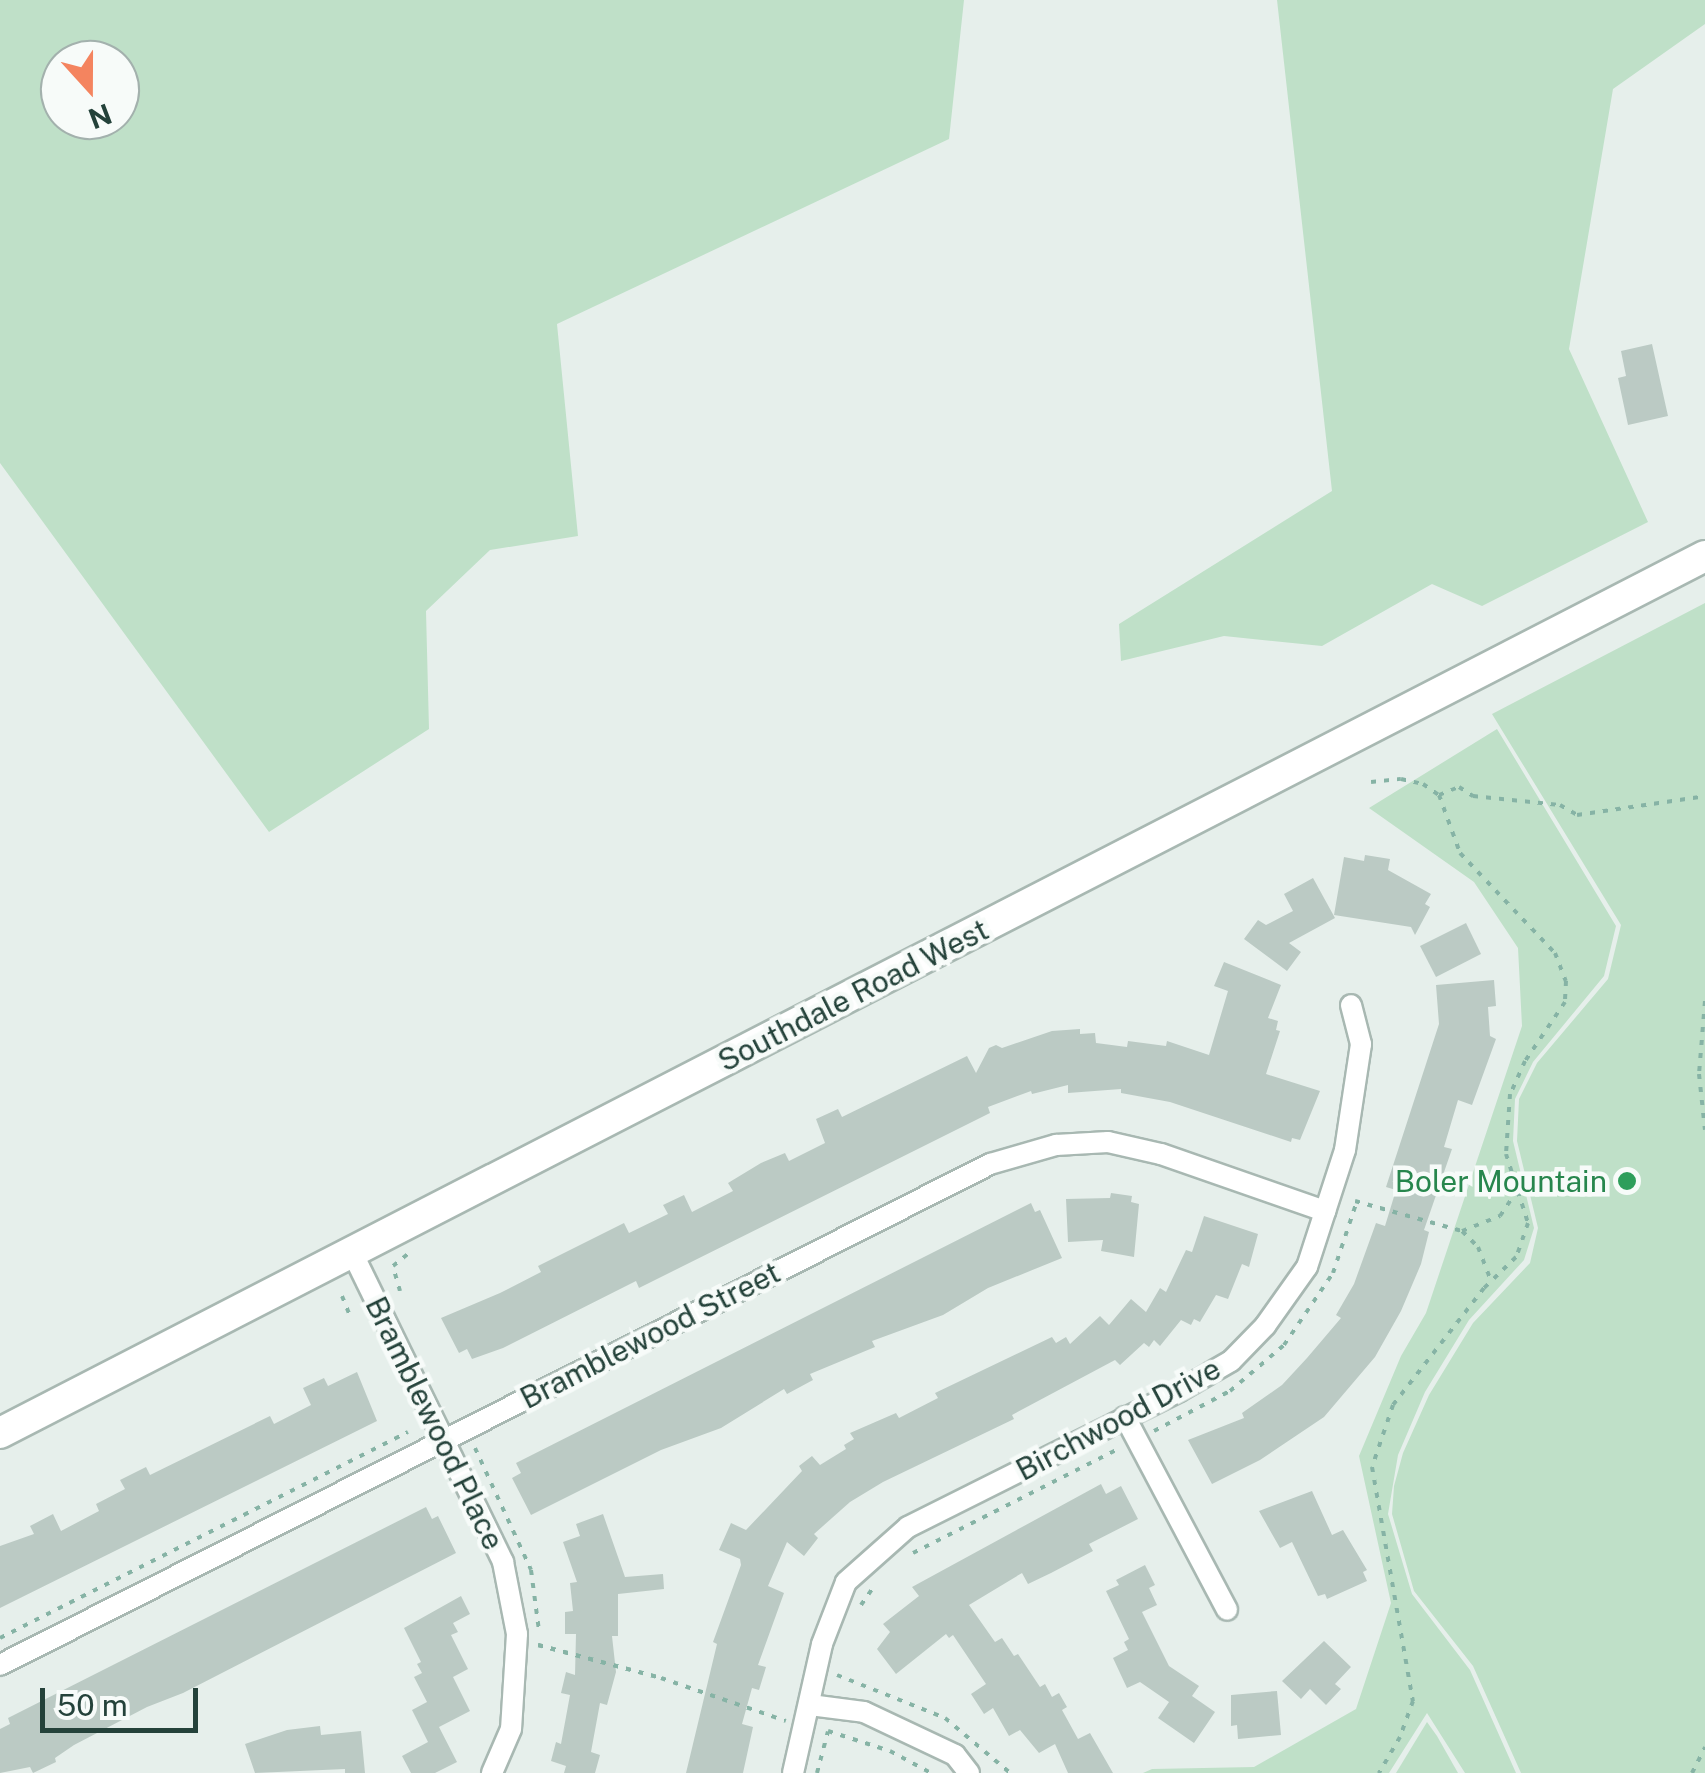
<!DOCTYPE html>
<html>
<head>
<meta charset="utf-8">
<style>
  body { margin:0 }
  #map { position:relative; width:1705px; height:1773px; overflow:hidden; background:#e6efeb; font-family:"Public Sans",sans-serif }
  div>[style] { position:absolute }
  .green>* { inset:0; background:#bfe0c8 }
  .building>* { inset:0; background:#bbcac4 }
  .path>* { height:4px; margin-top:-2px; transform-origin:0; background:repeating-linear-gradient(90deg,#86b3a5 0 5px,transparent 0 13px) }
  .roads { filter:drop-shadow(2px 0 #a8b8b2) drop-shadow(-2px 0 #a8b8b2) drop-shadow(0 2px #a8b8b2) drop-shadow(0 -2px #a8b8b2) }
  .street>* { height:20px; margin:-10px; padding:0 10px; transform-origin:10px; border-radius:10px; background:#fff }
  .secondary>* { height:30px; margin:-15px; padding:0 15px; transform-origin:15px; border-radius:15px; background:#fff }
  .dots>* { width:28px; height:28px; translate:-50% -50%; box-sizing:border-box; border:5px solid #f7fbf9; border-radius:50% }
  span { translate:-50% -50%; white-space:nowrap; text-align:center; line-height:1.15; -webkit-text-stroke:9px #f7fbf9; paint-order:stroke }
  .street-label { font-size:30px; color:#24423a }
  .leisure-label { font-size:30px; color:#27864d }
  .right { translate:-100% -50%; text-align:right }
  .north { position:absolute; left:40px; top:40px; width:100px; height:100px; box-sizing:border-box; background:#f7fbf9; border:2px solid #a3b1ad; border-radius:50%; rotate:159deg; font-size:28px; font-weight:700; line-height:40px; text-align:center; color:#24423a }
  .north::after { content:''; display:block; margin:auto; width:35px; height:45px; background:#f4845f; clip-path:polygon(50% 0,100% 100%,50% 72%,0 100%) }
  .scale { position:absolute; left:40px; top:1688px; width:158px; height:45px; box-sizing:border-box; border:5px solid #24423a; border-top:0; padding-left:12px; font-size:30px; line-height:35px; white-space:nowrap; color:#24423a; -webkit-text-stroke:8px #f7fbf9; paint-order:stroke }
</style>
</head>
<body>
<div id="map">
  <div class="green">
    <div style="clip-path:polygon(evenodd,0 0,964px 0,949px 139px,557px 324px,578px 536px,490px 550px,426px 611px,429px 729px,269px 832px,0 463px,0 0,60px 60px,120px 60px,120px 120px,60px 120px,60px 60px)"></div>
    <div style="clip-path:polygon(1277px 0,1705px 0,1705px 24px,1613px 89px,1569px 349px,1648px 522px,1482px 606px,1432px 584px,1322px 646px,1224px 636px,1121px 661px,1119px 624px,1332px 491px)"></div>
    <div style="clip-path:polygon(1705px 603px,1705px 1773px,1521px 1773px,1473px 1666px,1414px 1591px,1392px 1514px,1394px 1486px,1403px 1453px,1429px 1395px,1473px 1323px,1530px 1263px,1538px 1228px,1517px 1141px,1519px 1099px,1537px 1063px,1608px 979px,1621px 925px,1492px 714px)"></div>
    <div style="clip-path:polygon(1497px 729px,1616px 926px,1604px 976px,1533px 1062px,1515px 1099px,1513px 1141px,1534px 1228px,1524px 1260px,1469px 1320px,1425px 1392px,1398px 1455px,1388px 1514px,1412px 1594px,1470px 1670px,1516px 1773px,1465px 1773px,1427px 1713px,1389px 1773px,1143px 1773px,1152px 1769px,1254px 1767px,1356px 1709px,1391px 1603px,1359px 1456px,1401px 1356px,1426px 1313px,1522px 1026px,1518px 948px,1474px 882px,1369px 808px)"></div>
    <div style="clip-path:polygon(1427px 1722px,1437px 1736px,1458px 1773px,1396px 1773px)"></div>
  </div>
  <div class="building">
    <div style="clip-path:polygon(1652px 344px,1668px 416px,1628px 425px,1618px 378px,1626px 376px,1621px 351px)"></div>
    <div style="clip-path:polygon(1365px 855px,1390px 859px,1388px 870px,1431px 894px,1425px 904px,1430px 907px,1415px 935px,1411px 927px,1334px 915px,1344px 857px,1364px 861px)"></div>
    <div style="clip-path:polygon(1313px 878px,1335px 918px,1289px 943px,1301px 952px,1287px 971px,1244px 939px,1258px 920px,1266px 925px,1293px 911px,1284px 894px)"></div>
    <div style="clip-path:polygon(1466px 923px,1481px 954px,1436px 977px,1420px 946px)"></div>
    <div style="clip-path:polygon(1224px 962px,1281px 985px,1268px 1018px,1278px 1021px,1276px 1030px,1280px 1031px,1266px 1074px,1320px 1091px,1300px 1140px,1292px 1138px,1291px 1142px,1170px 1102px,1121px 1093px,1121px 1089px,1068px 1093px,1068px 1085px,1032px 1094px,1031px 1091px,988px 1107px,990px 1113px,639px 1288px,636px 1281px,503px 1348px,472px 1359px,467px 1349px,459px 1353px,441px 1318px,500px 1293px,541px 1272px,538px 1266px,624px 1223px,629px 1233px,668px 1214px,663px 1205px,684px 1195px,692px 1212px,733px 1191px,728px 1183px,761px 1163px,785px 1153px,789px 1161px,825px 1143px,816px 1119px,838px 1109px,842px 1117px,967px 1056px,976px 1073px,989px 1048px,996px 1045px,1002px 1048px,1052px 1031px,1080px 1029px,1080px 1034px,1095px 1033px,1096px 1043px,1127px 1047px,1128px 1041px,1166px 1046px,1167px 1041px,1209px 1055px,1228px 991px,1214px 986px)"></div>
    <div style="clip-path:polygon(1494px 980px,1496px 1006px,1488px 1007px,1490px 1036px,1496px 1039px,1472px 1105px,1458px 1100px,1444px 1147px,1452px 1149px,1424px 1230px,1429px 1232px,1421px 1264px,1401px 1311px,1375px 1357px,1324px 1417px,1260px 1460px,1212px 1484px,1188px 1440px,1244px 1418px,1242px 1413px,1282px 1385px,1307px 1358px,1341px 1318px,1336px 1315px,1354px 1284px,1376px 1223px,1385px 1226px,1396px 1190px,1386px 1187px,1439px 1024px,1436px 985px)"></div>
    <div style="clip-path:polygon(1111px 1193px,1132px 1196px,1131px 1202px,1139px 1204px,1134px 1257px,1101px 1251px,1103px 1240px,1068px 1242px,1066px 1199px,1110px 1198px)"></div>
    <div style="clip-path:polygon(1031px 1203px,1035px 1212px,1040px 1210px,1062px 1258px,988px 1288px,943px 1315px,872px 1341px,875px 1347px,810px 1374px,813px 1380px,787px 1394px,784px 1389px,721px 1428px,661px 1450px,531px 1515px,512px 1478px,521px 1473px,516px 1463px)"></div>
    <div style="clip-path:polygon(1204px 1216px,1258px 1234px,1249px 1267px,1242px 1264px,1228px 1299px,1216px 1295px,1200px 1322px,1194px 1319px,1191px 1325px,1181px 1320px,1160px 1346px,1154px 1340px,1149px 1347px,1144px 1343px,1120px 1365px,1115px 1360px,1012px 1415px,1014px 1419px,883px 1482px,850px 1502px,814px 1534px,818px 1538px,804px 1556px,787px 1542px,768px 1586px,784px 1593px,758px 1665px,766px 1667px,759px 1690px,752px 1688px,742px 1724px,753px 1727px,743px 1773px,686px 1773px,717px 1644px,713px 1642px,741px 1565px,740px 1559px,719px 1550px,731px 1523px,746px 1530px,802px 1471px,799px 1466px,812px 1456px,820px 1465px,846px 1449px,844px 1445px,854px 1439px,850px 1433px,896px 1413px,899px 1418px,938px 1398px,935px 1393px,1052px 1337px,1056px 1343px,1066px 1337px,1070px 1344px,1100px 1316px,1109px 1325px,1131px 1299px,1146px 1312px,1160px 1288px,1166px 1292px,1186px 1250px,1192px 1252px)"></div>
    <div style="clip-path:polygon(357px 1372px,377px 1421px,0 1608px,0 1546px,34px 1534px,30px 1526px,53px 1514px,61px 1531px,99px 1511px,96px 1504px,125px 1489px,120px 1480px,146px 1467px,150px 1475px,270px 1416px,274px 1424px,311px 1405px,303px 1388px,324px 1378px,328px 1386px)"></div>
    <div style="clip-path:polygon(1101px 1484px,1106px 1494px,1121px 1486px,1138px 1519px,1089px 1544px,1093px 1551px,1051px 1573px,1028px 1584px,1022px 1573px,969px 1605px,995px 1642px,1002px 1638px,1014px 1656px,1018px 1654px,1040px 1687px,1045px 1684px,1052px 1697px,1059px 1693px,1067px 1707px,1062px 1710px,1078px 1739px,1090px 1733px,1113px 1773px,1068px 1773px,1055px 1744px,1039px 1753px,1020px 1730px,1009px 1736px,993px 1708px,984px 1714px,971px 1694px,986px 1684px,953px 1635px,949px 1638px,946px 1634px,896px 1674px,877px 1649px,890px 1632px,883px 1624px,919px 1596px,912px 1587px)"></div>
    <div style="clip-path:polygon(1312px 1491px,1332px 1535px,1343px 1530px,1367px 1570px,1363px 1572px,1367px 1581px,1327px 1599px,1325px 1594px,1318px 1596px,1292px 1542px,1280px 1548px,1259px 1511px)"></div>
    <div style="clip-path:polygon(426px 1507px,432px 1519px,438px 1516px,456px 1553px,183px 1693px,147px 1707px,74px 1745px,55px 1758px,56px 1762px,33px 1773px,30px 1767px,0 1773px,0 1729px,10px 1724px,8px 1718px)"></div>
    <div style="clip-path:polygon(603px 1514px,625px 1577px,663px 1574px,664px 1589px,618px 1594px,618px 1636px,612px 1636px,616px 1672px,607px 1705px,600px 1703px,591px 1752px,600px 1755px,595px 1773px,564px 1773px,566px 1766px,551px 1761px,556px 1742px,561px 1744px,570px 1695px,561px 1693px,566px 1672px,575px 1675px,576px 1634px,565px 1634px,565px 1612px,573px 1611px,570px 1583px,577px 1582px,563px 1542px,580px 1536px,576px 1524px)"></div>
    <div style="clip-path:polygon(1145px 1565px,1155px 1585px,1149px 1588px,1157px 1605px,1142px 1612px,1169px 1666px,1199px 1686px,1192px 1696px,1215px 1712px,1194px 1743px,1158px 1718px,1169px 1702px,1140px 1682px,1127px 1688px,1113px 1658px,1128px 1650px,1124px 1642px,1129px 1639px,1106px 1591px,1119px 1585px,1116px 1580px)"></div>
    <div style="clip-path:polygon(461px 1596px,470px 1614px,453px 1623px,458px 1632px,451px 1635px,468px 1669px,453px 1677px,470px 1711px,439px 1727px,457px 1762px,435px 1773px,411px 1773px,402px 1756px,428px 1742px,412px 1710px,427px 1702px,414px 1677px,422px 1673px,417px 1664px,421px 1662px,404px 1628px)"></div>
    <div style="clip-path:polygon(1324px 1641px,1351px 1667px,1335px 1684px,1341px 1689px,1326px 1705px,1310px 1689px,1301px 1699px,1282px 1681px)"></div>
    <div style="clip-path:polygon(1277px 1691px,1281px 1735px,1238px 1739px,1237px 1725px,1231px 1726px,1231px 1695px)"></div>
    <div style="clip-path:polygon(320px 1726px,321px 1735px,361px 1731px,365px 1773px,345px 1773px,345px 1769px,255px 1773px,245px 1744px,287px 1730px)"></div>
  </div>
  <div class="path">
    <div style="left:1371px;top:782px;width:30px;rotate:-6deg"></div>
    <div style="left:1401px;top:779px;width:23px;rotate:13deg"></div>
    <div style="left:1423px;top:784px;width:19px;rotate:35deg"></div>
    <div style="left:1439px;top:795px;width:62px;rotate:70.1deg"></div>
    <div style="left:1460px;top:853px;width:138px;rotate:46.5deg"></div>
    <div style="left:1555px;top:953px;width:30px;rotate:69deg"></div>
    <div style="left:1566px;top:981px;width:21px;rotate:93deg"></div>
    <div style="left:1565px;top:1002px;width:71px;rotate:124.1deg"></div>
    <div style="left:1525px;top:1061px;width:36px;rotate:114deg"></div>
    <div style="left:1510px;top:1094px;width:60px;rotate:93.8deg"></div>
    <div style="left:1506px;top:1154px;width:72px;rotate:72.3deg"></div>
    <div style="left:1528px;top:1223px;width:36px;rotate:109deg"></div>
    <div style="left:1516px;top:1257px;width:45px;rotate:135.9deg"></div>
    <div style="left:1484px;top:1288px;width:148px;rotate:127.9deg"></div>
    <div style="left:1393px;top:1405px;width:65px;rotate:108.7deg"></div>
    <div style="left:1372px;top:1467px;width:238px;rotate:80.1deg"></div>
    <div style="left:1413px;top:1701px;width:38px;rotate:110deg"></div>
    <div style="left:1400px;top:1737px;width:42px;rotate:120.3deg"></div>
    <div style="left:1439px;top:795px;width:22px;rotate:-22deg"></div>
    <div style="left:1459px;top:787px;width:17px;rotate:33deg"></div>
    <div style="left:1473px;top:796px;width:87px;rotate:5.9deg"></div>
    <div style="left:1560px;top:805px;width:20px;rotate:30deg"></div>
    <div style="left:1577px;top:815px;width:129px;rotate:-8.4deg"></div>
    <div style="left:1705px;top:1001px;width:73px;rotate:94.7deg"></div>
    <div style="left:1699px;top:1074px;width:56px;rotate:83.9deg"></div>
    <div style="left:1355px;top:1201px;width:111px;rotate:15.7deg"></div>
    <div style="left:1462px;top:1231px;width:41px;rotate:-21.5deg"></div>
    <div style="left:1500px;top:1216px;width:32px;rotate:-56deg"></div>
    <div style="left:1462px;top:1231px;width:23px;rotate:45deg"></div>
    <div style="left:1478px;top:1247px;width:36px;rotate:69deg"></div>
    <div style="left:400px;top:1291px;width:26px;rotate:-106deg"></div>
    <div style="left:393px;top:1266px;width:19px;rotate:-39deg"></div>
    <div style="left:342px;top:1296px;width:22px;rotate:68deg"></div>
    <div style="left:1154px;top:1431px;width:86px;rotate:-27.8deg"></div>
    <div style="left:1230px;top:1391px;width:71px;rotate:-40.4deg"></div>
    <div style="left:1284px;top:1345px;width:87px;rotate:-55.8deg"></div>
    <div style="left:1333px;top:1273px;width:76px;rotate:-71.6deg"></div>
    <div style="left:475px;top:1448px;width:134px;rotate:65.3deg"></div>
    <div style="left:531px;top:1570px;width:62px;rotate:82.5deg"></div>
    <div style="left:913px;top:1553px;width:230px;rotate:-26.9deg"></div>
    <div style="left:861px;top:1605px;width:19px;rotate:-55deg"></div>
    <div style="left:0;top:1638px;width:457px;rotate:-26.8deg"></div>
    <div style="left:538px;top:1645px;width:127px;rotate:15deg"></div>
    <div style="left:661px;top:1678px;width:132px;rotate:19deg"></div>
    <div style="left:538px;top:1645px;width:127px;rotate:15deg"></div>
    <div style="left:837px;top:1675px;width:116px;rotate:21.7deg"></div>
    <div style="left:945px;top:1718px;width:85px;rotate:40.2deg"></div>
    <div style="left:817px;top:1773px;width:43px;rotate:-75.3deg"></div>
    <div style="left:828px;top:1731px;width:65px;rotate:17.9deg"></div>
    <div style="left:890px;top:1751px;width:47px;rotate:28.2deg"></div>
    <div style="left:1692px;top:1773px;width:29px;rotate:-63deg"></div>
  </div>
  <div class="roads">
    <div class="street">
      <div style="left:352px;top:1252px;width:345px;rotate:64deg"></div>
      <div style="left:503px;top:1562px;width:73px;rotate:79deg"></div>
      <div style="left:517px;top:1634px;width:95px;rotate:93.6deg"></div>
      <div style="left:511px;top:1729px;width:48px;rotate:113.4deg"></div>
      <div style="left:1125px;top:1417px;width:218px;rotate:62.1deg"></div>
      <div style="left:0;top:1665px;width:1110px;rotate:-26.84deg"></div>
      <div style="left:990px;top:1164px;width:69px;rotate:-16.1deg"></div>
      <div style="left:1056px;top:1145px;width:52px;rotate:-3.3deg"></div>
      <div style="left:1108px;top:1142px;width:54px;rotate:12.8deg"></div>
      <div style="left:1161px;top:1154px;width:174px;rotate:19.2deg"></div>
      <div style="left:810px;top:1705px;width:54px;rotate:7.4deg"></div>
      <div style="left:864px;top:1712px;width:101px;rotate:25.3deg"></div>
      <div style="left:955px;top:1755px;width:23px;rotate:52deg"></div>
      <div style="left:793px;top:1773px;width:132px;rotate:-77.3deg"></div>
      <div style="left:822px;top:1644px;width:66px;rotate:-68.8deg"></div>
      <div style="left:846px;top:1582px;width:83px;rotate:-41.6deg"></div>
      <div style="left:908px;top:1527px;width:303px;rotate:-26.6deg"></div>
      <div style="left:1179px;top:1391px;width:60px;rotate:-30deg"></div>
      <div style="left:1231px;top:1361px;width:49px;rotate:-45.8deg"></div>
      <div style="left:1265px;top:1326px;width:72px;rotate:-54.6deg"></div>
      <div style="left:1307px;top:1267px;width:123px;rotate:-72deg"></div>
      <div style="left:1345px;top:1150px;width:107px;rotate:-81.4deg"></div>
      <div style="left:1361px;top:1044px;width:40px;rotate:-104.4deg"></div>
    </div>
    <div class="secondary">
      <div style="left:0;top:1433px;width:1917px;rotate:-27.22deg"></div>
    </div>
  </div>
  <div class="dots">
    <div style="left:1627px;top:1181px;background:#2e9e5b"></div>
  </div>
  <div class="street-label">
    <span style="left:853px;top:995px;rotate:-27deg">Southdale Road West</span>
    <span style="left:650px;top:1335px;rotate:-27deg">Bramblewood Street</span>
    <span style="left:1118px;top:1419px;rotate:-28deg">Birchwood Drive</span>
    <span style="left:435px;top:1423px;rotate:64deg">Bramblewood Place</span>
  </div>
  <div class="leisure-label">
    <span class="right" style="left:1607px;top:1181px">Boler Mountain</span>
  </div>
  <div class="north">N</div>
  <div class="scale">50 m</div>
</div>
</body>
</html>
